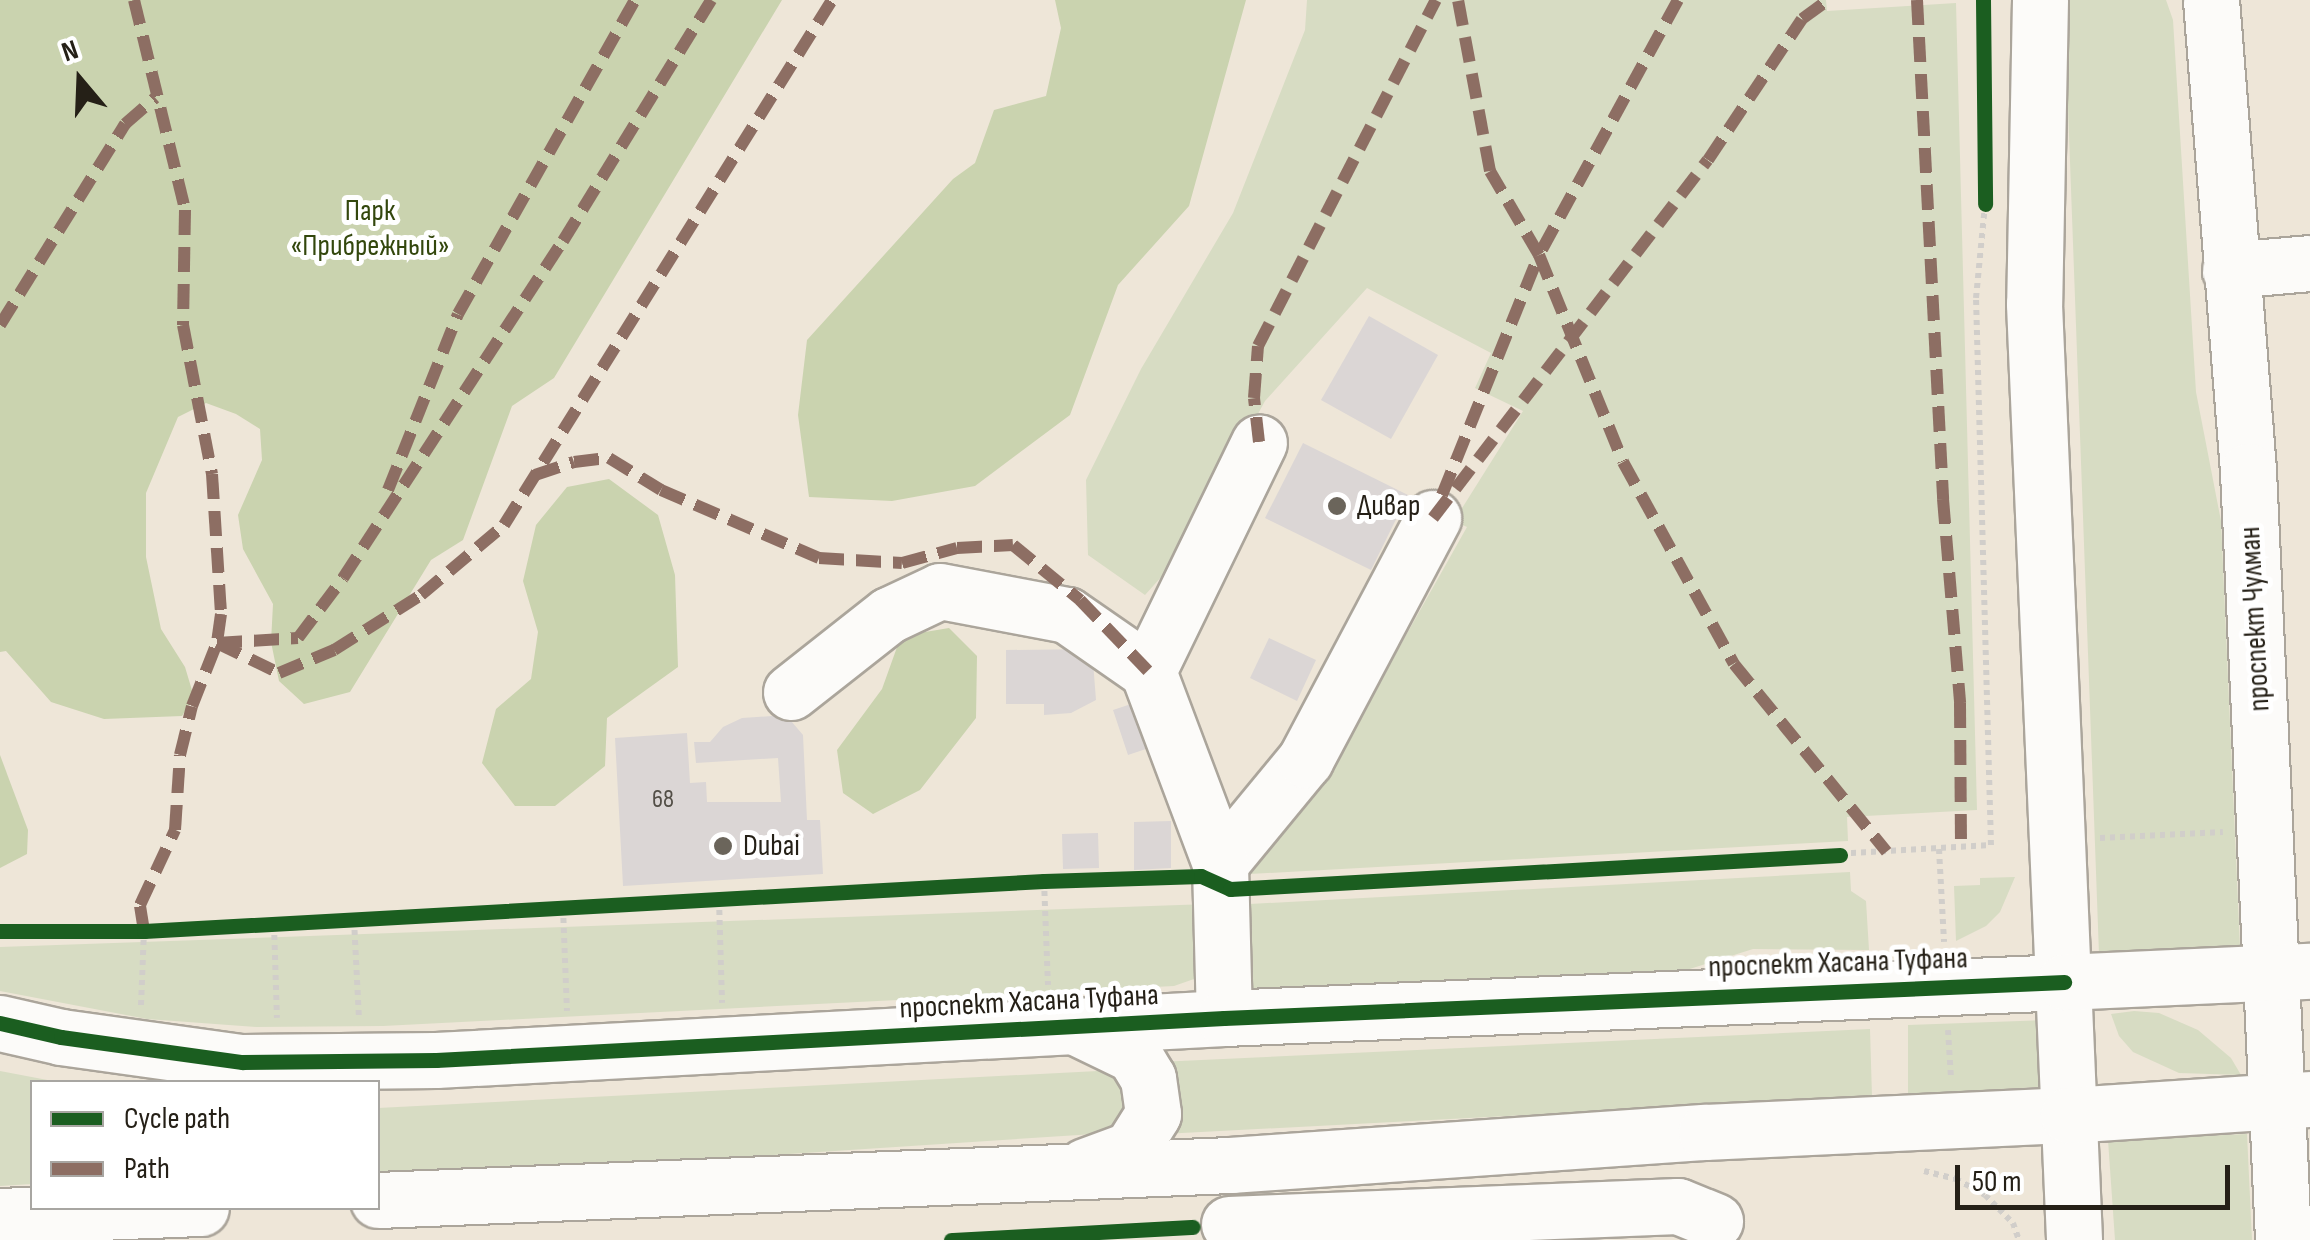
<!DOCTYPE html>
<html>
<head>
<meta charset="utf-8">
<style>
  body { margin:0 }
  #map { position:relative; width:2310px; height:1240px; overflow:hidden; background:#eee6d8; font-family:"Sofia Sans Condensed",sans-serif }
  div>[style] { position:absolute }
  .green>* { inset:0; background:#d7dcc3 }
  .forest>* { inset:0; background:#cad3af }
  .building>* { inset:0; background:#dbd6d5 }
  .path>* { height:6px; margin-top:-3px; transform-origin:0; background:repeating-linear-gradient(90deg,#d1ceca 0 5px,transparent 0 10px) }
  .roads { filter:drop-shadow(2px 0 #aba59b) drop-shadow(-2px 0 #aba59b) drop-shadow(0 2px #aba59b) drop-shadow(0 -2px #aba59b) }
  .minor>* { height:55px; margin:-27.5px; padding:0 27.5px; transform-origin:27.5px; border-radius:27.5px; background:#fcfbf9 }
  .major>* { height:55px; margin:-27.5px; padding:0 27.5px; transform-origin:27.5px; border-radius:27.5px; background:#fcfbf9 }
  .quiet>* { height:12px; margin-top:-6px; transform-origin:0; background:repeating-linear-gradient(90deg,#8d6e63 0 25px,transparent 0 37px) }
  .cycleway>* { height:15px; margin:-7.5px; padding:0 7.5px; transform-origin:7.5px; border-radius:7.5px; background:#1b5e20 }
  .dots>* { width:28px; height:28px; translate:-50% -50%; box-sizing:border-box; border:5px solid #fff; border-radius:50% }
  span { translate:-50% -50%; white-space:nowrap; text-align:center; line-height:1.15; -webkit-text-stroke:10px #fff; paint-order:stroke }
  .number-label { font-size:25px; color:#524e46 }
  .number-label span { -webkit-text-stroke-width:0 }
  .park-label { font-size:30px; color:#33470d }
  .poi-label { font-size:30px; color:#252017 }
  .left { translate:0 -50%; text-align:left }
  .street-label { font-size:30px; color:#252017 }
  .legend { position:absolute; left:30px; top:1080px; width:350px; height:130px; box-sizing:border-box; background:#fff; border:2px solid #a8a6a2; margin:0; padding:12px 18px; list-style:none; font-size:30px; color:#252017 }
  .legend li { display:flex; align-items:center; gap:20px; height:50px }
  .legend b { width:50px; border:2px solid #a8a6a2 }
  .north { position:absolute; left:30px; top:30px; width:100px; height:100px; -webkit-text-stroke:8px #fff; paint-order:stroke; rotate:341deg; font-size:28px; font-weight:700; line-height:40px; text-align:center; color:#252017 }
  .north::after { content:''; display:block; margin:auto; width:35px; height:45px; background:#252017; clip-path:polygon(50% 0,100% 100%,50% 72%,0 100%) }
  .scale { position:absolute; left:1955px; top:1165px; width:275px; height:45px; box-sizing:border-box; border:5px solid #252017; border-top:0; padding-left:12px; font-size:30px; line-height:35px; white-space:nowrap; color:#252017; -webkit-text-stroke:8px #fff; paint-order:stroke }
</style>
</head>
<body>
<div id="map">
  <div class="green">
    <div style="clip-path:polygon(1307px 0,1826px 0,1827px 11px,1956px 3px,1977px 810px,1847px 817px,1848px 841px,1232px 875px,1390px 641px,1400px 646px,1467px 527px,1454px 521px,1523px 411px,1475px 388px,1491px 353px,1367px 288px,1265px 401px,1181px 555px,1145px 595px,1088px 555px,1086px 480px,1141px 369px,1233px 213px,1305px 30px)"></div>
    <div style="clip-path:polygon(2070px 0,2166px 0,2173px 20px,2196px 392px,2221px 521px,2240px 947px,2099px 954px,2065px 25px)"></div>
    <div style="clip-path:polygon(1850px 872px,1851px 891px,1866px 901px,1869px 950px,1753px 949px,1658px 979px,1255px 992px,1243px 983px,1232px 905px)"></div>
    <div style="clip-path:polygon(2015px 877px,2000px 912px,1986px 926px,1956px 941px,1954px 886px,1980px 885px,1980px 878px)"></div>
    <div style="clip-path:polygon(1208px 904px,1205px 967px,1194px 979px,1174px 986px,383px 1026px,256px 1027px,147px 1019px,0 991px,0 947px)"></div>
    <div style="clip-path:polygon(2134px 1011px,2159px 1013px,2198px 1030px,2231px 1058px,2241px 1075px,2179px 1073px,2133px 1052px,2119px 1036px,2111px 1014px)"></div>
    <div style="clip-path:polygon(2048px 1020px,2052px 1086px,1908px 1095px,1908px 1025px)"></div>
    <div style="clip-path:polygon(1870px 1029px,1872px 1097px,1163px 1134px,1158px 1062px)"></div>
    <div style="clip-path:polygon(1117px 1070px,1129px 1085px,1129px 1120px,1110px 1133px,511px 1172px,378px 1175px,378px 1108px)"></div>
    <div style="clip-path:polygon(0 1071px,58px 1082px,32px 1082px,32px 1184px,0 1186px)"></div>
    <div style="clip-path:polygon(2247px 1134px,2252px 1240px,2115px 1240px,2108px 1140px)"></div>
  </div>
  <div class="forest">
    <div style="clip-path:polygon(0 0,782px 0,554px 378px,512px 406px,463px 540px,431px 560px,350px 692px,304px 704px,279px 681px,271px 642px,273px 604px,243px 549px,238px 515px,262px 460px,260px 429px,236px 414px,206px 403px,178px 417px,146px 493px,146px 557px,161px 629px,185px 667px,194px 697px,182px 716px,104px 719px,51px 702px,6px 651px,0 652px)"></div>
    <div style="clip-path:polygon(1055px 0,1246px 0,1189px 206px,1118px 285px,1070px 415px,975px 486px,892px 501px,809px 497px,798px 415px,807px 340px,953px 179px,975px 163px,994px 110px,1046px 96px,1061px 28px)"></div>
    <div style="clip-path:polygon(609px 479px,658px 515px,675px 575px,678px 667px,607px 718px,605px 766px,555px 806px,515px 806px,482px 763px,496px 709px,531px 679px,538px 632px,523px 581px,536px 525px,567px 487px)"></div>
    <div style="clip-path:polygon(949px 628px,977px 656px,976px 718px,920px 790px,873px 814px,843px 793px,837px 750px,882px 689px,901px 636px)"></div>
    <div style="clip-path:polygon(0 755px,28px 830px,27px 854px,0 868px)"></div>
  </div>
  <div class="building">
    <div style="clip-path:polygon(1369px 316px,1438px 355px,1391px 439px,1321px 400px)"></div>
    <div style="clip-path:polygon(1303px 443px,1408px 495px,1371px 570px,1265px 518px)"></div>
    <div style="clip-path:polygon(1269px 638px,1316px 660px,1297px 701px,1250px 678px)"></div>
    <div style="clip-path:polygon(1092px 649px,1096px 700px,1071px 713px,1044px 715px,1044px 704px,1006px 704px,1006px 650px)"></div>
    <div style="clip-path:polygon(1149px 698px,1164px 743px,1128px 755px,1113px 710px)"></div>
    <div style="clip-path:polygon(786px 715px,803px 735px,807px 820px,820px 820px,823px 874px,623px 886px,615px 738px,687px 733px,690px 783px,706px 782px,707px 802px,781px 802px,778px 758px,696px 763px,694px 742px,710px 742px,723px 727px,742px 718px)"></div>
    <div style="clip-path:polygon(1171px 821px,1171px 868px,1134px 870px,1134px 822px)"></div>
    <div style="clip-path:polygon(1098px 833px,1099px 868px,1063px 869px,1062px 834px)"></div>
  </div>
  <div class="path">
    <div style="left:2100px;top:838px;width:123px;rotate:-2.8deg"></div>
    <div style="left:1939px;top:849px;width:93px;rotate:86.9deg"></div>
    <div style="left:1044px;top:881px;width:104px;rotate:87.8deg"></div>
    <div style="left:1262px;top:887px;width:730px;rotate:-3.3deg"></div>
    <div style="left:1991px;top:845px;width:547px;rotate:-91.57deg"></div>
    <div style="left:1976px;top:298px;width:94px;rotate:-84.5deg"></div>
    <div style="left:1985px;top:204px;width:204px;rotate:-90.6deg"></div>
    <div style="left:719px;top:900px;width:103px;rotate:88.3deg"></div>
    <div style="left:563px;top:908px;width:103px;rotate:87.8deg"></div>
    <div style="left:354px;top:920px;width:98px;rotate:87.1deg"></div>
    <div style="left:274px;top:925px;width:93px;rotate:88.2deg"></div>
    <div style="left:0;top:931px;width:144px"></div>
    <div style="left:144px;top:931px;width:1034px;rotate:-2.99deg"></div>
    <div style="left:141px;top:1005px;width:74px;rotate:-87.7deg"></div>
    <div style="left:1948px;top:1030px;width:48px;rotate:86.4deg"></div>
    <div style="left:1924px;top:1171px;width:33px;rotate:14deg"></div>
    <div style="left:1956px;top:1179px;width:33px;rotate:29deg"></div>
    <div style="left:1985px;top:1195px;width:40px;rotate:45deg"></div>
    <div style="left:2013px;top:1223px;width:18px;rotate:71deg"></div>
    <div style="left:951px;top:1240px;width:237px;rotate:-2.9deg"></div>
  </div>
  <div class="roads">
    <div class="minor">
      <div style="left:2230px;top:270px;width:80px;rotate:-5deg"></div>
      <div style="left:791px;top:692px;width:125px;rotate:-38.2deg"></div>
      <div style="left:889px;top:615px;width:56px;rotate:-25.2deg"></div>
      <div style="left:940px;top:591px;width:129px;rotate:10.7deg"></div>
      <div style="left:1067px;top:615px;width:98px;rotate:34.7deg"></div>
      <div style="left:1220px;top:863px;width:134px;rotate:-50.5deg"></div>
      <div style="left:1305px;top:760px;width:274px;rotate:-62.1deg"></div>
      <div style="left:1224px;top:1018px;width:155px;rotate:-91.5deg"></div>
      <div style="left:1220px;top:863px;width:205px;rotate:-110.6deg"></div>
      <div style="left:1148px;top:671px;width:254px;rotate:-64.1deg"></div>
      <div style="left:0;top:1023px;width:63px;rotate:12.9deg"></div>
      <div style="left:61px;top:1037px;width:183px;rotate:7.9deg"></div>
      <div style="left:242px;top:1062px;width:194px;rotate:-0.6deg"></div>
      <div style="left:436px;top:1060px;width:789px;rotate:-3.05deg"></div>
      <div style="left:1224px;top:1018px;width:841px;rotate:-2.45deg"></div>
      <div style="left:1078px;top:1028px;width:62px;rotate:25.7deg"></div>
      <div style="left:1134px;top:1055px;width:27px;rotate:59deg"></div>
      <div style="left:1148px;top:1078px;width:36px;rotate:82deg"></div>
      <div style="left:1153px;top:1114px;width:41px;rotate:122.2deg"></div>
      <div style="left:1131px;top:1149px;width:49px;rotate:159.7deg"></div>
      <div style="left:378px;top:1200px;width:853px;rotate:-2.35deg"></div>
      <div style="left:1230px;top:1165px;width:477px;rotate:-4deg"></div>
      <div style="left:1706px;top:1132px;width:362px;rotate:-2.7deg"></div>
      <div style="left:0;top:1216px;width:201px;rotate:-2.3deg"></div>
      <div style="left:1229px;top:1224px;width:449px;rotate:-2.3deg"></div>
      <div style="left:1678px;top:1206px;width:40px;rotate:22deg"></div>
    </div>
    <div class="major">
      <div style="left:2040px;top:0;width:304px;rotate:91.1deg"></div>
      <div style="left:2034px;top:304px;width:937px;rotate:87.55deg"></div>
      <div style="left:2211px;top:0;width:472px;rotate:85.5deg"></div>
      <div style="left:2248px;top:471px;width:770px;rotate:87.39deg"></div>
      <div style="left:2064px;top:982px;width:246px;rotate:-2.6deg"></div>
      <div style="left:2068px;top:1115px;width:243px;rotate:-3.8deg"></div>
    </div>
  </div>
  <div class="quiet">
    <div style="left:134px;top:0;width:216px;rotate:76.3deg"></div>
    <div style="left:185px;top:210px;width:115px;rotate:91deg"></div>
    <div style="left:183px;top:325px;width:152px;rotate:79deg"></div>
    <div style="left:212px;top:474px;width:140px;rotate:86.3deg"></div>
    <div style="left:221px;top:614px;width:29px;rotate:98deg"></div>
    <div style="left:217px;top:643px;width:69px;rotate:25.8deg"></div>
    <div style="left:279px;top:673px;width:60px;rotate:-22.7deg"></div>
    <div style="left:334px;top:650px;width:103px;rotate:-32.3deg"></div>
    <div style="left:421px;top:595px;width:109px;rotate:-40.1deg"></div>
    <div style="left:504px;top:525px;width:619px;rotate:-58deg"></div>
    <div style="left:1678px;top:0;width:290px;rotate:118.6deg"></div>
    <div style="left:1539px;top:255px;width:223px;rotate:67.9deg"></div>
    <div style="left:1623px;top:462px;width:230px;rotate:61.2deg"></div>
    <div style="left:1734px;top:664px;width:242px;rotate:50.9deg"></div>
    <div style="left:1917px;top:0;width:500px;rotate:87deg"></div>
    <div style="left:1943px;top:499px;width:205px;rotate:85.2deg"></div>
    <div style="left:1960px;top:703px;width:144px;rotate:89.6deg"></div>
    <div style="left:0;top:325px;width:237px;rotate:-58.1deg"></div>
    <div style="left:125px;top:124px;width:40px;rotate:-41deg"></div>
    <div style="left:1259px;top:442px;width:44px;rotate:-96.5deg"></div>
    <div style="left:1254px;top:398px;width:52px;rotate:-85.6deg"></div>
    <div style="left:1258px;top:346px;width:389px;rotate:-62.8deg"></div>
    <div style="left:535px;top:475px;width:41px;rotate:-18.4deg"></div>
    <div style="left:574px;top:462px;width:35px;rotate:-7deg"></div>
    <div style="left:609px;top:458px;width:61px;rotate:31.6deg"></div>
    <div style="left:661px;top:490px;width:172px;rotate:23.3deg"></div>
    <div style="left:819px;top:558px;width:83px;rotate:3.4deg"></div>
    <div style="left:902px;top:563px;width:57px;rotate:-15.3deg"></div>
    <div style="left:957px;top:548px;width:56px;rotate:-3.1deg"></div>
    <div style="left:1013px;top:545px;width:87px;rotate:39.4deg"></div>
    <div style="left:1080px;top:600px;width:98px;rotate:46.2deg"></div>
    <div style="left:388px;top:490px;width:189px;rotate:-68.3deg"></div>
    <div style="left:458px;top:314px;width:360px;rotate:-60.6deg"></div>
    <div style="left:1442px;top:495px;width:259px;rotate:-68deg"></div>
    <div style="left:1539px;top:255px;width:97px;rotate:-120.3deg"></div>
    <div style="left:1490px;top:171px;width:174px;rotate:-100.6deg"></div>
    <div style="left:1433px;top:518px;width:451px;rotate:-52.5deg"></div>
    <div style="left:1708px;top:160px;width:169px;rotate:-56.3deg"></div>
    <div style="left:1802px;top:19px;width:32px;rotate:-36deg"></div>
    <div style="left:144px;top:931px;width:26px;rotate:-99deg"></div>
    <div style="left:140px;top:905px;width:83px;rotate:-65deg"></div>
    <div style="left:175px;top:830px;width:75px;rotate:-86.2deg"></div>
    <div style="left:180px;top:755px;width:50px;rotate:-76.2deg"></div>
    <div style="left:192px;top:706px;width:68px;rotate:-68.4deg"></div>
    <div style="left:217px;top:643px;width:81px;rotate:-3.5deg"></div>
    <div style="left:298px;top:638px;width:75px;rotate:-53.1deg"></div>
    <div style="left:343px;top:578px;width:402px;rotate:-56.9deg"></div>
    <div style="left:563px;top:241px;width:283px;rotate:-58.4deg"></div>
  </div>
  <div class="cycleway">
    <div style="left:1983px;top:0;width:204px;rotate:89.4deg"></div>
    <div style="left:0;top:931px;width:144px"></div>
    <div style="left:144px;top:931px;width:901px;rotate:-3.18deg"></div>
    <div style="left:1044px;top:881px;width:157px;rotate:-1.8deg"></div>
    <div style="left:1201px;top:876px;width:32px;rotate:24deg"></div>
    <div style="left:1230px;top:889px;width:611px;rotate:-3.19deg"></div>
    <div style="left:0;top:1023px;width:63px;rotate:12.9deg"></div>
    <div style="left:61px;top:1037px;width:183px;rotate:7.9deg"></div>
    <div style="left:242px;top:1062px;width:194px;rotate:-0.6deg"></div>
    <div style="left:436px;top:1060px;width:789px;rotate:-3.05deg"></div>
    <div style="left:1224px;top:1018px;width:841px;rotate:-2.45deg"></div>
    <div style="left:951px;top:1240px;width:242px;rotate:-3.1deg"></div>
  </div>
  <div class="dots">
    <div style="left:1337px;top:506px;background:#6b655b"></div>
    <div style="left:723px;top:846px;background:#6b655b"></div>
  </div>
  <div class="number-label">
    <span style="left:663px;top:800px">68</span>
  </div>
  <div class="park-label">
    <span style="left:370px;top:228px">Парк<br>«Прибрежный»</span>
  </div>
  <div class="poi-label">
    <span class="left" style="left:1357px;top:506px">Дивар</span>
    <span class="left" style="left:743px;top:846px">Dubai</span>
  </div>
  <div class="street-label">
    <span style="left:2255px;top:619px;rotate:-93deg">проспект Чулман</span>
    <span style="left:1838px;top:963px;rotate:-2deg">проспект Хасана Туфана</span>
    <span style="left:1029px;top:1002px;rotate:-3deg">проспект Хасана Туфана</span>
  </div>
  <ul class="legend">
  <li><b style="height:12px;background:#1b5e20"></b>Cycle path</li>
  <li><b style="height:12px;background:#8d6e63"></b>Path</li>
  </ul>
  <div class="north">N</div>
  <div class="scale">50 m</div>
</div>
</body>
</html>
